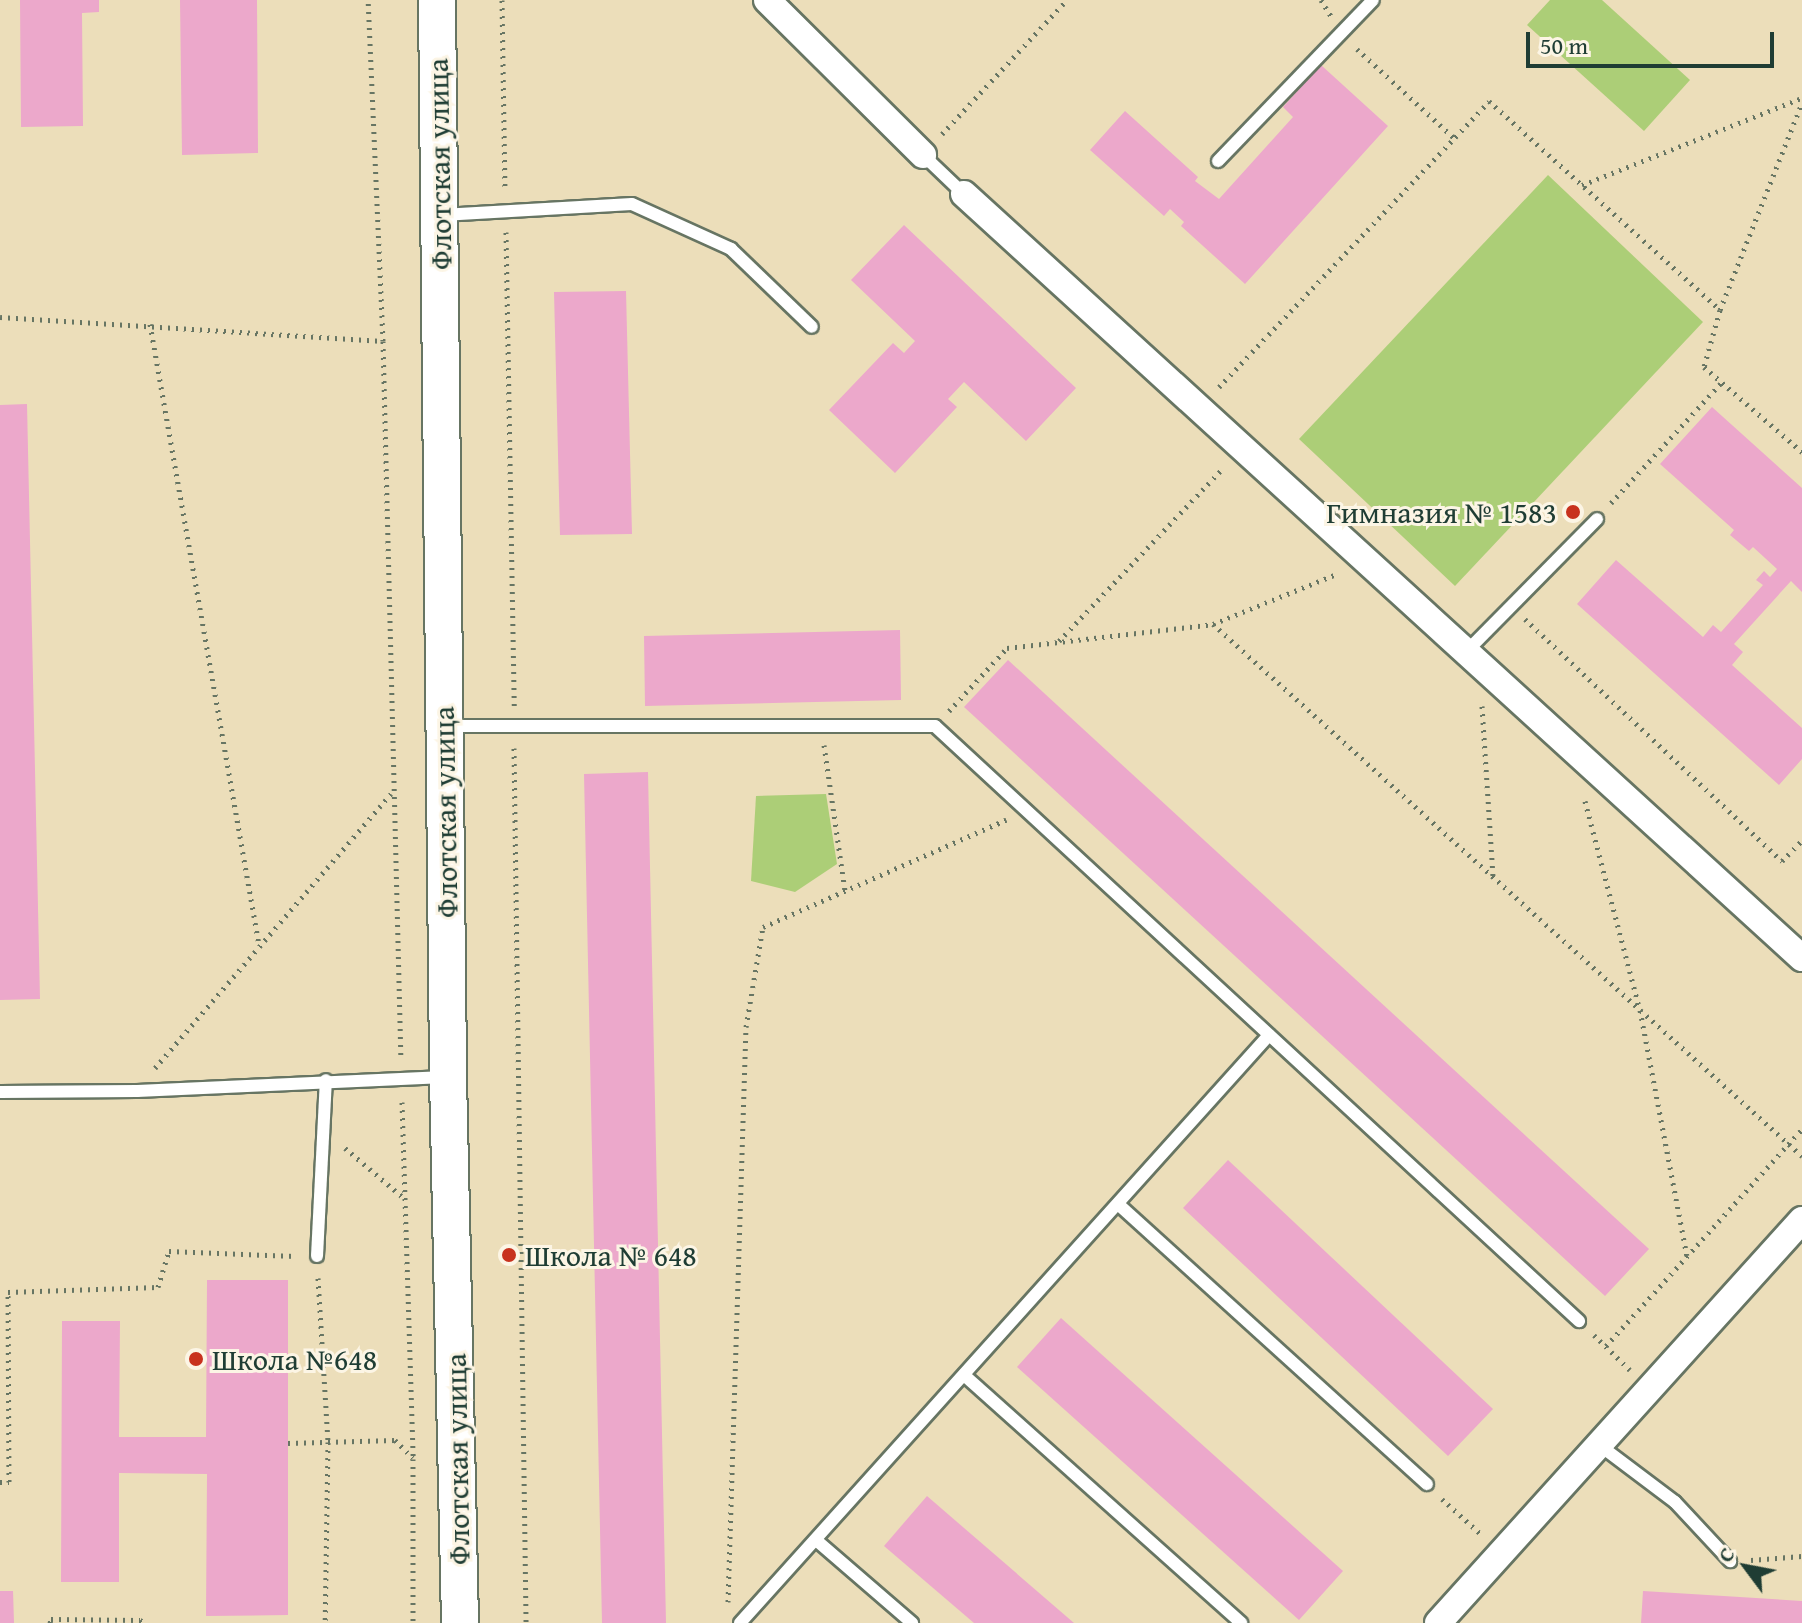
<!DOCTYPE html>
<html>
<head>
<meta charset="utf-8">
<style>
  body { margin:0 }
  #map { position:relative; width:1802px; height:1623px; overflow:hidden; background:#ecdeba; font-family:"Gentium Book Plus",serif }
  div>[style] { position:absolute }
  .green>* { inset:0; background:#acce77 }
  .building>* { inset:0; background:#eca8cb }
  .path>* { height:5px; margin-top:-2.5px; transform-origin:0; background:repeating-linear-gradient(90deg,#677563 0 2px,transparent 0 8px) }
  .roads { filter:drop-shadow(2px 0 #677563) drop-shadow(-2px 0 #677563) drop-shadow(0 2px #677563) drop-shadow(0 -2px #677563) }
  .service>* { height:12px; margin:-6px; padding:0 6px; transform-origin:6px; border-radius:6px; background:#fff }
  .minor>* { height:26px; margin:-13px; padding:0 13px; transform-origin:13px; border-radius:13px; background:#fff }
  .secondary>* { height:36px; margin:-18px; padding:0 18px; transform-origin:18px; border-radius:18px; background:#fff }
  .dots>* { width:22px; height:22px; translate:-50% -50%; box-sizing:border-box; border:4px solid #fcf5e5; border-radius:50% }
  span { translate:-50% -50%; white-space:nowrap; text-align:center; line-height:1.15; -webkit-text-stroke:6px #fcf5e5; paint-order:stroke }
  .street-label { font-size:30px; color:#1f3d34 }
  .poi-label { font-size:30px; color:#1f3d34 }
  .right { translate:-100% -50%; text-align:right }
  .left { translate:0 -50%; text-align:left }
  .north { position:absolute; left:1706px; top:1527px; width:80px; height:80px; -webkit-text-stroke:6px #fcf5e5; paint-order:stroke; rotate:302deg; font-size:22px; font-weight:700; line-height:32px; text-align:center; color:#1f3d34 }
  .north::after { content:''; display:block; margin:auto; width:28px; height:36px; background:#1f3d34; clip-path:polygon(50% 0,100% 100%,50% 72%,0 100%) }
  .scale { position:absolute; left:1526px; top:32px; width:248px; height:36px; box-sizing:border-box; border:4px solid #1f3d34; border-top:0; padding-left:10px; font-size:24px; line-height:28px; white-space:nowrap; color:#1f3d34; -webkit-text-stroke:6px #fcf5e5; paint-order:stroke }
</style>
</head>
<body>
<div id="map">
  <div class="green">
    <div style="clip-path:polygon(1550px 0,1602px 0,1690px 80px,1644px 131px,1527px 25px)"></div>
    <div style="clip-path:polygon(1548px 175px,1703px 322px,1455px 586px,1299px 439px)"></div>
    <div style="clip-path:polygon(826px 794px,837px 864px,795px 892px,751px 881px,756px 796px)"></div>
  </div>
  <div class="building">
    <div style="clip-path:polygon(20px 0,99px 0,99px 12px,82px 13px,83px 126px,21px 127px)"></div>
    <div style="clip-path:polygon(180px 0,257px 0,258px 153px,182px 155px)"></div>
    <div style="clip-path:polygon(1321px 65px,1388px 126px,1245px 284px,1181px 226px,1184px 222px,1170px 209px,1164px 216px,1090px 150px,1125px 111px,1198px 177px,1195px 181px,1219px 199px,1293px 117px,1283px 107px)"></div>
    <div style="clip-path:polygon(904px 225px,1076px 388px,1026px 441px,964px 382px,948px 399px,957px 407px,895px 473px,829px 410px,893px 343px,904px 353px,915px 341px,851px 280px)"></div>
    <div style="clip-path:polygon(626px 291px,632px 534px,560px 535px,554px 292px)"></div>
    <div style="clip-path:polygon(27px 404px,40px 999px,0 1000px,0 405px)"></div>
    <div style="clip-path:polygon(1712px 407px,1802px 488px,1802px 592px,1791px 581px,1734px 644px,1743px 652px,1732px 665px,1802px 728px,1802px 759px,1779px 785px,1577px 604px,1616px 560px,1703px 637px,1713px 625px,1721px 632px,1763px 585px,1756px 580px,1764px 571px,1770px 577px,1777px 569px,1753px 547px,1749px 551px,1730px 535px,1734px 530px,1660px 464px)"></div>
    <div style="clip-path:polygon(900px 630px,901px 700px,645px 706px,644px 636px)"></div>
    <div style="clip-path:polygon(1008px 660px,1649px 1249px,1605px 1296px,964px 707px)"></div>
    <div style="clip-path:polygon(648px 772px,666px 1623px,602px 1623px,584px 774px)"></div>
    <div style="clip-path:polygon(1228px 1160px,1493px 1409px,1448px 1456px,1183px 1208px)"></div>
    <div style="clip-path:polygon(207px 1280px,288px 1280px,288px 1615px,206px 1616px,207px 1474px,119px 1473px,119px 1582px,61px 1582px,62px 1321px,120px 1321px,119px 1437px,206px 1437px)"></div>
    <div style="clip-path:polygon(1061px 1318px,1343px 1571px,1299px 1620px,1017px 1367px)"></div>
    <div style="clip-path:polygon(927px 1496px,1074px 1623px,974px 1623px,884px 1546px)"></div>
    <div style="clip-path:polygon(0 1591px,13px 1591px,14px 1623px,0 1623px)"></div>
    <div style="clip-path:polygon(1643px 1591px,1802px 1601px,1802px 1623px,1641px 1623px)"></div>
  </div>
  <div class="path">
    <div style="left:502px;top:0;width:190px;rotate:89.1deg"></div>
    <div style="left:1321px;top:0;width:19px;rotate:58deg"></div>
    <div style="left:1357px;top:49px;width:132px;rotate:42.5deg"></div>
    <div style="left:942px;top:134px;width:183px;rotate:-47deg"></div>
    <div style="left:1582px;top:185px;width:237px;rotate:-21.6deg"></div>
    <div style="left:506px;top:232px;width:474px;rotate:89deg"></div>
    <div style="left:1720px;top:310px;width:223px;rotate:-68.4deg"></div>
    <div style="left:0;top:317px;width:384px;rotate:3.6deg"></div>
    <div style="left:383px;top:341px;width:341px;rotate:-92.5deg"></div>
    <div style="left:150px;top:324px;width:630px;rotate:80.04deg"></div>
    <div style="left:383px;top:341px;width:719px;rotate:88.57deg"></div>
    <div style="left:1219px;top:387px;width:393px;rotate:-46.6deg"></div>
    <div style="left:1489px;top:101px;width:312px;rotate:42.1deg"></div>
    <div style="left:1720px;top:310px;width:59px;rotate:105.7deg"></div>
    <div style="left:1704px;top:367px;width:130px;rotate:40.9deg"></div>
    <div style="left:1611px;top:503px;width:163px;rotate:-47.5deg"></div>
    <div style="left:1525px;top:619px;width:353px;rotate:43.3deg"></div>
    <div style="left:1782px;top:861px;width:29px;rotate:-46deg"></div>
    <div style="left:1213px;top:624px;width:794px;rotate:42.09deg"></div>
    <div style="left:1059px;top:641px;width:238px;rotate:-46.5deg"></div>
    <div style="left:1482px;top:706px;width:170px;rotate:86.3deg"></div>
    <div style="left:949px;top:711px;width:86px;rotate:-47.4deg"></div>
    <div style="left:1007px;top:648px;width:207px;rotate:-6.6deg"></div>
    <div style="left:1213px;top:624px;width:134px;rotate:-22deg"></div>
    <div style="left:824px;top:745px;width:148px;rotate:81.8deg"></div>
    <div style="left:514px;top:748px;width:875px;rotate:89.21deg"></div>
    <div style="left:1585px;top:801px;width:216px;rotate:75.3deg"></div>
    <div style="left:1640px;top:1010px;width:250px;rotate:79.2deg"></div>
    <div style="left:155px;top:1068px;width:362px;rotate:-49.3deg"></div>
    <div style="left:402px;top:1102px;width:357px;rotate:88.2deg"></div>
    <div style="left:413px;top:1459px;width:164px;rotate:90deg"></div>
    <div style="left:345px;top:1148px;width:77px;rotate:40.3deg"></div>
    <div style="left:318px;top:1278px;width:164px;rotate:86.5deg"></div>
    <div style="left:328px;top:1442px;width:181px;rotate:90.9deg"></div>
    <div style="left:1594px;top:1335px;width:50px;rotate:44.2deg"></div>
    <div style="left:1606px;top:1346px;width:292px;rotate:-47.9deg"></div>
    <div style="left:288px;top:1443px;width:107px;rotate:-1.6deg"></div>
    <div style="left:395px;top:1440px;width:25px;rotate:45deg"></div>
    <div style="left:0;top:1482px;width:9px"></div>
    <div style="left:9px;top:1482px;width:190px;rotate:-90.3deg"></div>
    <div style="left:8px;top:1292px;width:150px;rotate:-1.9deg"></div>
    <div style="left:158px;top:1287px;width:38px;rotate:-73deg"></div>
    <div style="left:169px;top:1251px;width:127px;rotate:2.3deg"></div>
    <div style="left:1442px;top:1499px;width:54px;rotate:42deg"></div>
    <div style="left:1751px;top:1560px;width:51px;rotate:-4.5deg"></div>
    <div style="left:728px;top:1602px;width:575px;rotate:-88.21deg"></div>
    <div style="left:746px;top:1027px;width:101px;rotate:-80.4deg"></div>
    <div style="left:763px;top:927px;width:266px;rotate:-23.8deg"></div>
    <div style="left:50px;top:1623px;width:4px;rotate:-76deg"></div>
    <div style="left:51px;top:1619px;width:89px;rotate:0.6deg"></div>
    <div style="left:140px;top:1620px;width:6px;rotate:31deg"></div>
  </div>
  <div class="roads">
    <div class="service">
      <div style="left:923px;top:155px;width:57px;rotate:43.6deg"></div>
      <div style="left:1218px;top:161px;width:223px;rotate:-46.1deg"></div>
      <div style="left:442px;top:215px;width:190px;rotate:-3.3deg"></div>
      <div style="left:632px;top:204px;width:109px;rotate:24.4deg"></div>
      <div style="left:731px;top:249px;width:112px;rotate:43.9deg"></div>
      <div style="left:1465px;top:653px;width:188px;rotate:-45.4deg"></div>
      <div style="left:448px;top:726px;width:487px"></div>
      <div style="left:935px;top:726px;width:877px;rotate:42.74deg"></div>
      <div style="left:0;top:1092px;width:137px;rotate:-0.4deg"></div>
      <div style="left:137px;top:1091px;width:308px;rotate:-2.6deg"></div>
      <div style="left:1118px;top:1204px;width:417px;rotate:42.2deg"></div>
      <div style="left:317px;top:1256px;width:176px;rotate:-87.1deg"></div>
      <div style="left:964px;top:1375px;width:372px;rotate:41.8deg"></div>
      <div style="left:1598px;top:1444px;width:96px;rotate:37deg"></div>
      <div style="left:1675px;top:1502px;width:81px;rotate:47deg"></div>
      <div style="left:816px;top:1540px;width:127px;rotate:40.8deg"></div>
      <div style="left:740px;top:1623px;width:791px;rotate:-48.02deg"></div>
    </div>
    <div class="minor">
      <div style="left:767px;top:0;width:220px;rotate:44.8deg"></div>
      <div style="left:964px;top:194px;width:1134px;rotate:42.36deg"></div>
      <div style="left:1438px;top:1623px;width:543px;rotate:-47.91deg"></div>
    </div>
    <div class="secondary">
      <div style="left:437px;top:0;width:1077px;rotate:89.41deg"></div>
      <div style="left:448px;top:1077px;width:546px;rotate:88.74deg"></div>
    </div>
  </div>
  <div class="dots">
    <div style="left:1573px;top:512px;background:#c8321e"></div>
    <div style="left:509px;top:1255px;background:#c8321e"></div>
    <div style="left:196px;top:1359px;background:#c8321e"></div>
  </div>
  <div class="street-label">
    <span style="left:439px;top:164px;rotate:-91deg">Флотская улица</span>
    <span style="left:445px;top:812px;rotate:-91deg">Флотская улица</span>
    <span style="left:457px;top:1459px;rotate:-91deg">Флотская улица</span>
  </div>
  <div class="poi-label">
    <span class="right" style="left:1557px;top:512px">Гимназия № 1583</span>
    <span class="left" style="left:525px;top:1255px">Школа № 648</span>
    <span class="left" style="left:212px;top:1359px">Школа №648</span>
  </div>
  <div class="north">С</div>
  <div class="scale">50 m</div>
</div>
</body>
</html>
